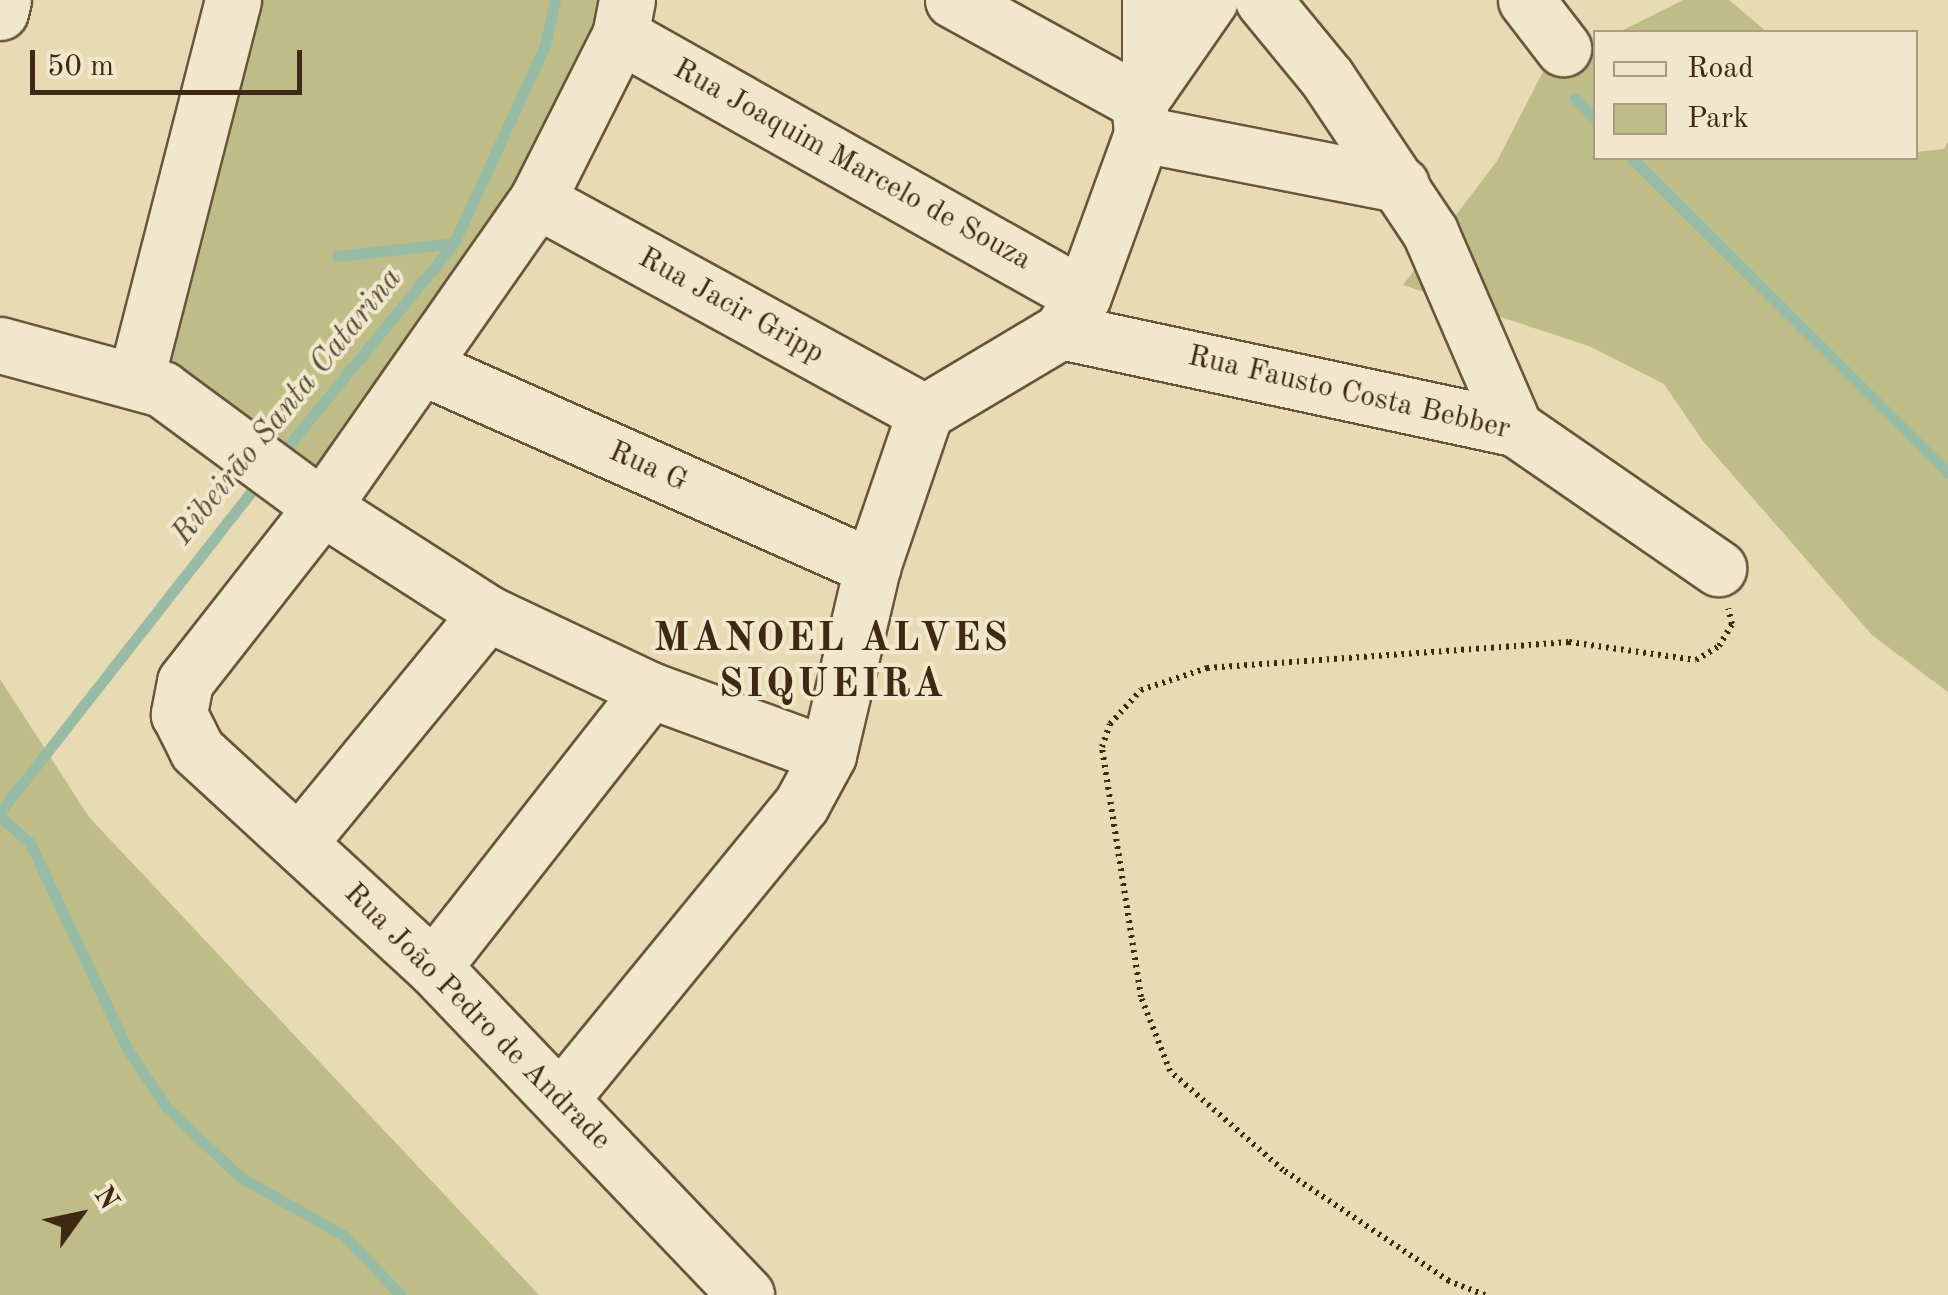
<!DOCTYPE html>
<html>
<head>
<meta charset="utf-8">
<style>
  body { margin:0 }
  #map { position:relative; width:1948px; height:1295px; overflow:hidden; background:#e8dab2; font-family:"Old Standard TT",serif }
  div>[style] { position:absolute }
  .green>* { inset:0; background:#bebd87 }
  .stream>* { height:11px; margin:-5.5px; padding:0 5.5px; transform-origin:5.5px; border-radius:5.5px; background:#98bba6 }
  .path>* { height:6px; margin-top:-3px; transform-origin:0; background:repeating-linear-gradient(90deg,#402913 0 2.5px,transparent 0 7.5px) }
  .roads { filter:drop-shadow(2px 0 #6a553b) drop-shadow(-2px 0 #6a553b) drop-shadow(0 2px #6a553b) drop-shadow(0 -2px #6a553b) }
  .minor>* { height:55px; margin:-27.5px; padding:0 27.5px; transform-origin:27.5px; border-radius:27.5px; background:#f0e7cd }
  span { translate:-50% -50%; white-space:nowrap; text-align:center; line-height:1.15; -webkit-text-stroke:8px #f0e7cd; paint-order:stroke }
  .street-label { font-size:30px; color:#402913 }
  .water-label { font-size:32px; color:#564e38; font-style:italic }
  .district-label { font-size:40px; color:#402913; font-weight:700; letter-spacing:2.5px }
  .legend { position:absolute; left:1593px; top:30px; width:325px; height:130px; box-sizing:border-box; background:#f0e7cd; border:2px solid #aa9b83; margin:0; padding:12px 18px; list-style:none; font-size:30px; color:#402913 }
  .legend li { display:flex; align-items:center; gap:20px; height:50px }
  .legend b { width:50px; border:2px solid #aa9b83 }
  .north { position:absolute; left:30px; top:1165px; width:100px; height:100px; -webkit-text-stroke:8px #f0e7cd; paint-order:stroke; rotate:57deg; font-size:28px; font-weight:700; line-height:40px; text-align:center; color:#402913 }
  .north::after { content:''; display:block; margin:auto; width:35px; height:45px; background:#402913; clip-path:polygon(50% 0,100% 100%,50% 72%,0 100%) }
  .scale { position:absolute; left:30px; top:50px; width:272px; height:45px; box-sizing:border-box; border:5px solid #402913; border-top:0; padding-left:12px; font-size:30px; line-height:35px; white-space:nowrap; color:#402913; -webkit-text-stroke:8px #f0e7cd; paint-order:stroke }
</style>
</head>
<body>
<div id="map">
  <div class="green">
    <div style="clip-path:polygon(259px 0,605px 0,549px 162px,297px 524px,155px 417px)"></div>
    <div style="clip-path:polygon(1683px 0,1729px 0,1767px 32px,1619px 32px)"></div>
    <div style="clip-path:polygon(1595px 44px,1596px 158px,1916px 158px,1916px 152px,1944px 149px,1948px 142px,1948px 692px,1872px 635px,1703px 441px,1664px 384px,1589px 346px,1403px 285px,1497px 161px,1544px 70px)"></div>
    <div style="clip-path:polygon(0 679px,89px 817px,539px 1295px,0 1295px)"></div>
  </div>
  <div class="stream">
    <div style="left:1575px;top:98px;width:30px;rotate:45deg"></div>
    <div style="left:1632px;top:158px;width:446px;rotate:44.9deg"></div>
    <div style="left:337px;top:256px;width:118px;rotate:-6.3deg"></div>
    <div style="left:279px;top:457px;width:276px;rotate:-50.7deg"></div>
    <div style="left:454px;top:243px;width:218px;rotate:-65.3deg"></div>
    <div style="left:545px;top:45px;width:46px;rotate:-77.5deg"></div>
    <div style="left:0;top:812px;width:423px;rotate:-51.9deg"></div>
    <div style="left:0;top:816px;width:40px;rotate:42deg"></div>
    <div style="left:30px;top:843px;width:229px;rotate:64.7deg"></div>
    <div style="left:128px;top:1050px;width:70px;rotate:56.1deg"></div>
    <div style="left:167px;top:1108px;width:100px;rotate:43.4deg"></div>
    <div style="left:240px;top:1177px;width:118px;rotate:29.4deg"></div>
    <div style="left:343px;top:1235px;width:83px;rotate:46deg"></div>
  </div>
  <div class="path">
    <div style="left:1485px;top:1295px;width:39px;rotate:-159deg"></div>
    <div style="left:1449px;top:1281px;width:200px;rotate:-146.2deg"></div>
    <div style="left:1283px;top:1170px;width:150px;rotate:-138.8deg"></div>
    <div style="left:1170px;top:1071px;width:79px;rotate:-111.4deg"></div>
    <div style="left:1141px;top:997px;width:253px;rotate:-98.9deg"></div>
    <div style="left:1102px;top:747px;width:24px;rotate:-71deg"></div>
    <div style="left:1110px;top:724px;width:46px;rotate:-47.6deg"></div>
    <div style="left:1141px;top:690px;width:70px;rotate:-18.4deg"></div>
    <div style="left:1207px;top:668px;width:363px;rotate:-4.1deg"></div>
    <div style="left:1569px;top:642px;width:128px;rotate:8.1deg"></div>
    <div style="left:1696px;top:660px;width:27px;rotate:-31deg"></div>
    <div style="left:1719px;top:646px;width:26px;rotate:-59deg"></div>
    <div style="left:1732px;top:624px;width:16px;rotate:-104deg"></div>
  </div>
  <div class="roads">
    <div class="minor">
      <div style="left:627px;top:0;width:36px;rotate:101deg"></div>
      <div style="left:620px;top:35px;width:185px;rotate:116.7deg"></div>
      <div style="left:537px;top:200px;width:375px;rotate:125deg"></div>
      <div style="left:322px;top:507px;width:222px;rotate:128.1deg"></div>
      <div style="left:185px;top:682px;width:33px;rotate:101deg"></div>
      <div style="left:179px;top:714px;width:40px;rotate:63.4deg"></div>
      <div style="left:197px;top:750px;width:321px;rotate:42.6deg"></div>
      <div style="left:433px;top:967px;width:453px;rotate:46.3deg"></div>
      <div style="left:953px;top:0;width:212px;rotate:28.7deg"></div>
      <div style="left:1263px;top:0;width:101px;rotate:50.6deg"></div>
      <div style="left:1327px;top:78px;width:185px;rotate:56.2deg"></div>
      <div style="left:1430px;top:232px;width:214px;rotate:66.6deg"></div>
      <div style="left:1526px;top:0;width:61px;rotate:52.4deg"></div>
      <div style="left:0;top:12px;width:12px;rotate:-76deg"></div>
      <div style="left:620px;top:35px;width:531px;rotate:29.41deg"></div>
      <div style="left:1150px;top:86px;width:86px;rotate:-90deg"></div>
      <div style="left:1142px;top:134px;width:264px;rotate:11.1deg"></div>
      <div style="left:537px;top:200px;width:442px;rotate:28.7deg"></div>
      <div style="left:1061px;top:331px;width:464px;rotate:12.1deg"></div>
      <div style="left:1515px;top:428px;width:247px;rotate:34.6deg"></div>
      <div style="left:0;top:345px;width:168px;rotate:15.2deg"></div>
      <div style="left:162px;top:389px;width:199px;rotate:36.4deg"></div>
      <div style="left:322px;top:507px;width:196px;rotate:32.7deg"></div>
      <div style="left:487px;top:613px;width:180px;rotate:25.3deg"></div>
      <div style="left:650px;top:690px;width:189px;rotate:20.1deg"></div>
      <div style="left:423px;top:367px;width:492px;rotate:24deg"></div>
      <div style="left:136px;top:378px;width:390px;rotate:-75.6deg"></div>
      <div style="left:300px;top:841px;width:295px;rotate:-50.6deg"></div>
      <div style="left:433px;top:967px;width:352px;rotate:-51.9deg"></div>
      <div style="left:561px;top:1098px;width:379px;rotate:-50.7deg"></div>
      <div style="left:801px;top:805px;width:57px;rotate:-61.6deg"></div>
      <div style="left:828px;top:755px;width:193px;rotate:-76.8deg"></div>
      <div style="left:872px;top:567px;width:164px;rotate:-71.1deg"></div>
      <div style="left:925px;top:412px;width:158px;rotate:-30.8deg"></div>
      <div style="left:1061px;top:331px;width:41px;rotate:-57.8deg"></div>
      <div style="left:1083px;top:296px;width:172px;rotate:-70deg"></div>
      <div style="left:1142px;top:134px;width:32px;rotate:-95deg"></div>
      <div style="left:1139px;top:102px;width:124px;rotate:-55.2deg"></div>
    </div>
  </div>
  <div class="street-label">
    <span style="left:852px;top:165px;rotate:29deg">Rua Joaquim Marcelo de Souza</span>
    <span style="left:731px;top:306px;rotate:29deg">Rua Jacir Gripp</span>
    <span style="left:1349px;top:393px;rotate:13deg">Rua Fausto Costa Bebber</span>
    <span style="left:648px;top:467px;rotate:24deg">Rua G</span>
    <span style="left:477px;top:1017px;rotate:45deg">Rua João Pedro de Andrade</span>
  </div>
  <div class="water-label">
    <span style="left:288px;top:407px;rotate:-51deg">Ribeirão Santa Catarina</span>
  </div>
  <div class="district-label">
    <span style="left:832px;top:663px">MANOEL ALVES<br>SIQUEIRA</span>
  </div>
  <ul class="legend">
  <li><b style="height:12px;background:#f0e7cd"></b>Road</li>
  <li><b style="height:28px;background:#bebd87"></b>Park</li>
  </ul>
  <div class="north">N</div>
  <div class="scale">50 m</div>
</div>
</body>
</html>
